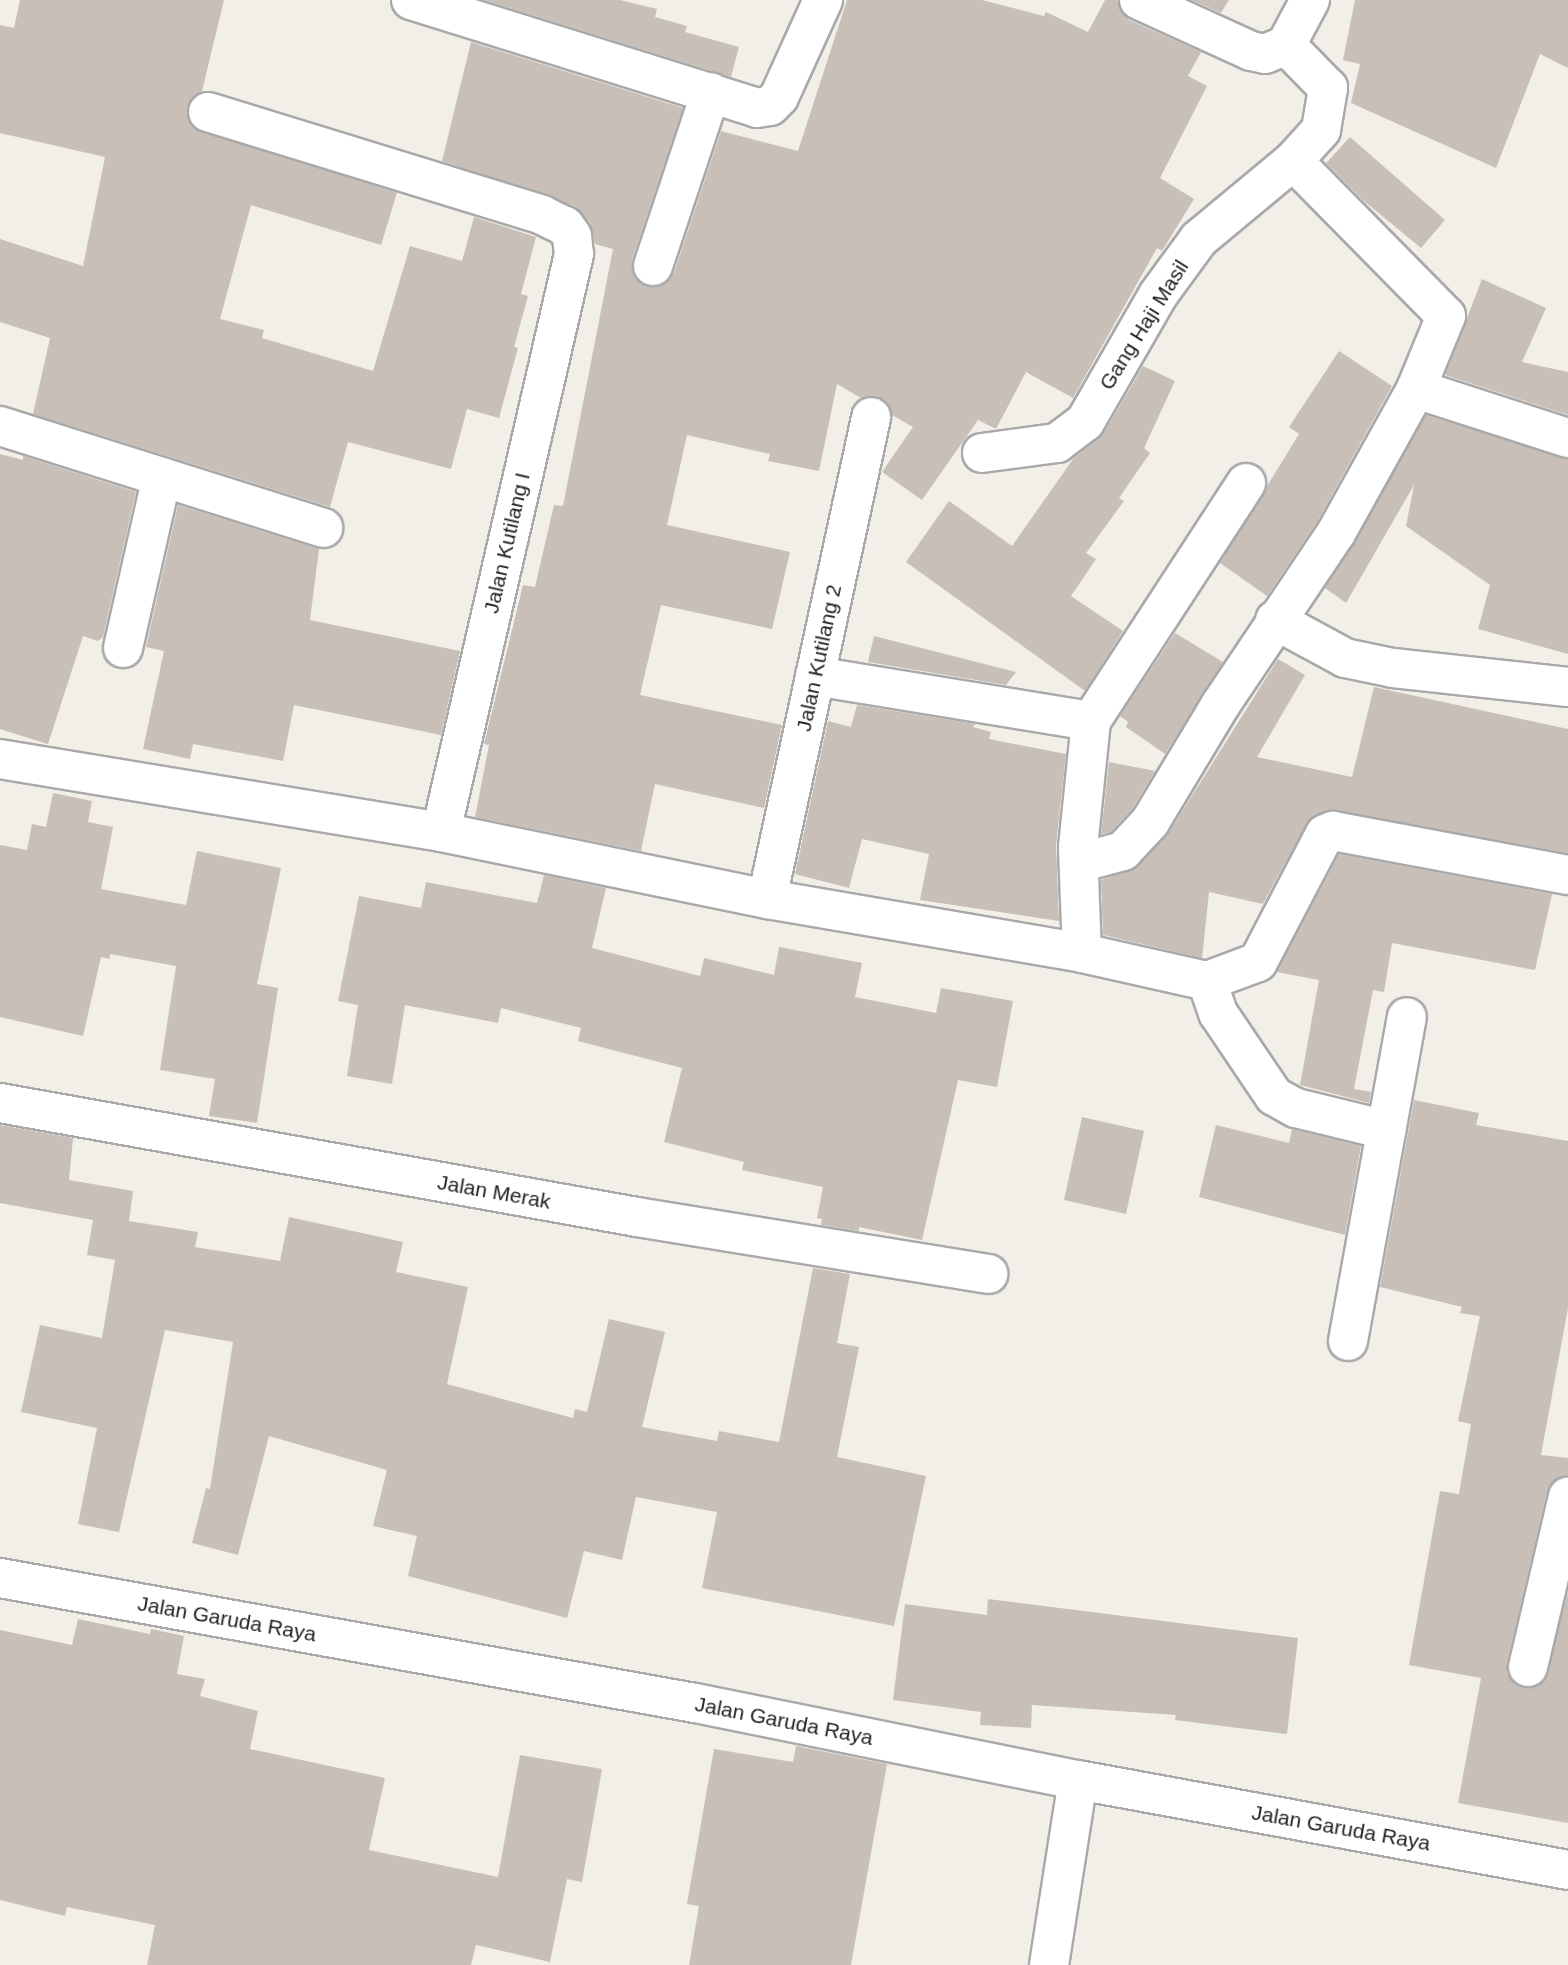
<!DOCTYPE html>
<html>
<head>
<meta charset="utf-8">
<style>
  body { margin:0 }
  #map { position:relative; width:1568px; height:1965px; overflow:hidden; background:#f2efe9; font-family:Helvetica,sans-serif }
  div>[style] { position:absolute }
  .building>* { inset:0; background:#c7bfb8 }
  .roads { filter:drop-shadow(2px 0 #a9a9a9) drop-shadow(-2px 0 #a9a9a9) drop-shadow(0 2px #a9a9a9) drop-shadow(0 -2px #a9a9a9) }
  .minor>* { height:38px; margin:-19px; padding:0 19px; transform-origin:19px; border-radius:19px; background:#fff }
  span { translate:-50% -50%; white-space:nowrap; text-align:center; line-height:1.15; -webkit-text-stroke:5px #fff; paint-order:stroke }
  .street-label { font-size:21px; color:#222 }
</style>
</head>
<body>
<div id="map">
  <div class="building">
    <div style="clip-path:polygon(20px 0,224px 0,202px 91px,187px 106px,192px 126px,397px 193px,381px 245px,251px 205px,220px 319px,264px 330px,262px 338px,373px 371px,410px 246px,462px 261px,474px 217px,536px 237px,521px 294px,528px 296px,514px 347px,518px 348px,499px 418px,467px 409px,451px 469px,348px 442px,330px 507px,33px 414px,50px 338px,0 322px,0 239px,83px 266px,105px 157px,0 133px,0 25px,14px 28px)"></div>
    <div style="clip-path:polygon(484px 0,620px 0,657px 9px,655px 17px,687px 26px,685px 32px,739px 47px,731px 77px)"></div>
    <div style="clip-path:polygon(847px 0,982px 0,1044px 16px,1046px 12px,1088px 32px,1105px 0,1117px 0,1129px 20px,1201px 52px,1188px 76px,1207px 86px,1160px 178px,1194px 199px,1162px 251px,1157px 248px,1073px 398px,1026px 372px,996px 429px,978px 420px,922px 500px,882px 472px,913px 427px,892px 415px,885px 400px,875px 396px,861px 398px,837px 384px,819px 471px,768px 461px,770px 454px,687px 435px,667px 525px,790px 552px,772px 629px,661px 605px,640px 695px,782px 725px,764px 808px,655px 784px,641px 851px,475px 817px,489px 745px,484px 744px,523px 585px,535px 587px,554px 505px,563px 506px,613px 249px,595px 244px,590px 223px,574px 206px,442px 161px,471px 42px,683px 108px,632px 260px,636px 280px,657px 287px,674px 273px,721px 131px,798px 151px)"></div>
    <div style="clip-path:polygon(1192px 0,1229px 0,1221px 13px)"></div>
    <div style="clip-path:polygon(1355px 0,1568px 0,1568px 68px,1540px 54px,1496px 168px,1351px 103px,1360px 64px,1343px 60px)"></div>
    <div style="clip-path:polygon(1350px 137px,1445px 220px,1421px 248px,1364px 201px,1326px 163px)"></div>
    <div style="clip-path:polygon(1482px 279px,1546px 308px,1522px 362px,1568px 372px,1568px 415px,1445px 375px)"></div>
    <div style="clip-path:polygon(1339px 351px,1392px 386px,1317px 522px,1267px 596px,1220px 563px,1299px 434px,1289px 427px)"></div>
    <div style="clip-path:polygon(1143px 366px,1175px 381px,1144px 448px,1150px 453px,1119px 498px,1124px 501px,1086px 553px,1096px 559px,1071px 596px,1123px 631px,1085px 691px,906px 562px,949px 501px,1012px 546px,1073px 459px,1104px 433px)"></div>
    <div style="clip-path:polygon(1426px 415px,1568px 459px,1568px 654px,1478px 629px,1490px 585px,1406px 526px,1414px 485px,1346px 603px,1325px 588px)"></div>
    <div style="clip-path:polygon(0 454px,23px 460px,23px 456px,136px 492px,103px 637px,98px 641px,83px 636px,48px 744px,0 729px)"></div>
    <div style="clip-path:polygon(178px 505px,319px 549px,310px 620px,460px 651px,441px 735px,294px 705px,283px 761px,193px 744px,190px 759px,143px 749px,164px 651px,146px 647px)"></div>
    <div style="clip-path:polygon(1175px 633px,1223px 662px,1165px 754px,1126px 727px,1128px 722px,1120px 716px)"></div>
    <div style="clip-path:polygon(874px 636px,1016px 672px,1006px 685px,868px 662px)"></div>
    <div style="clip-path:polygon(1278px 659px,1305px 675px,1257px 757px,1352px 777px,1374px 687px,1568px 729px,1568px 853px,1326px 810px,1306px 824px,1263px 904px,1209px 892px,1202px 958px,1103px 935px,1101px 880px,1138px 866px,1166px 837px)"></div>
    <div style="clip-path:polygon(857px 705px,975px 724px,973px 727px,991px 732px,989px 739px,1066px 754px,1056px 845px,1059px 921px,920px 900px,929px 854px,862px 839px,849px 888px,795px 874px,828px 721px,851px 727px)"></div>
    <div style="clip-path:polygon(1109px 762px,1155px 771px,1132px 809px,1111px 832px,1101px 834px)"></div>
    <div style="clip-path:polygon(53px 793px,92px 801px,88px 822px,113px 827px,101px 889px,186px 905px,197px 851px,281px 868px,257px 984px,278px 988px,257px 1123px,209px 1116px,215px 1079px,160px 1070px,176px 966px,110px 954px,110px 959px,101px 957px,83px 1036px,0 1017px,0 845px,27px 850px,32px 824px,46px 827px)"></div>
    <div style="clip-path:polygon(1339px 854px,1552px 894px,1535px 970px,1392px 943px,1384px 992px,1373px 990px,1354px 1089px,1371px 1092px,1369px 1103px,1300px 1085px,1319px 980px,1277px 972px)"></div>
    <div style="clip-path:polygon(544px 875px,606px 888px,592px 948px,700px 976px,704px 958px,774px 975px,779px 947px,862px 963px,855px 997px,936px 1013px,941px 988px,1013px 1001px,997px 1087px,958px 1080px,922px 1240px,859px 1227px,859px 1231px,821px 1225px,822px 1219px,817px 1218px,823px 1187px,742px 1170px,744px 1162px,664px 1142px,682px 1068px,578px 1041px,581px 1028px,501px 1008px,498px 1023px,405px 1005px,392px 1084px,347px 1076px,358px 1005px,338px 1001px,359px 896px,421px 908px,426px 882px,537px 903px)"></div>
    <div style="clip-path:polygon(1414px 1100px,1479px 1113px,1476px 1125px,1568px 1141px,1568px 1308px,1541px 1455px,1568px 1458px,1568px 1476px,1553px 1482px,1547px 1492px,1507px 1663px,1507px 1674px,1522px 1688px,1544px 1681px,1568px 1592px,1568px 1823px,1458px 1803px,1481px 1678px,1409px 1665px,1440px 1491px,1459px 1494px,1471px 1424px,1458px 1421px,1480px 1316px,1460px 1313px,1462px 1307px,1380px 1287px)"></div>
    <div style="clip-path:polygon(1082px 1117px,1144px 1131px,1126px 1214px,1064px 1200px)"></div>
    <div style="clip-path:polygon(0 1125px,73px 1138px,69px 1180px,133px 1191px,129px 1221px,198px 1232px,195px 1247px,280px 1261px,289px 1217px,403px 1242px,396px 1272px,468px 1287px,447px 1384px,573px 1418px,575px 1409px,587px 1412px,609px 1319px,665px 1332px,642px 1427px,717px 1441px,719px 1431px,779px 1442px,813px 1268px,850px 1274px,837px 1343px,859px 1347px,837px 1457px,926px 1476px,894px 1626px,702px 1588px,717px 1512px,636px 1497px,622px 1560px,584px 1551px,567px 1618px,408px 1576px,417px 1536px,373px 1526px,387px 1470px,269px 1436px,238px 1555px,192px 1543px,206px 1488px,210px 1489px,233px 1342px,165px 1330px,119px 1532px,78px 1524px,97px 1428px,21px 1412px,40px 1325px,102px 1338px,115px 1260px,87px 1255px,93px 1220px,0 1203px)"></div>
    <div style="clip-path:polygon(1216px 1125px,1289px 1143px,1292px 1129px,1361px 1146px,1345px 1235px,1199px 1197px)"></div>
    <div style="clip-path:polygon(988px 1599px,1298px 1638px,1287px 1734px,1175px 1720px,1176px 1715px,1032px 1705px,1031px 1728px,980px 1725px,981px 1712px,893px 1700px,905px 1604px,987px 1615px)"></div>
    <div style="clip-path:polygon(78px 1619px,150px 1634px,151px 1629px,184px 1636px,177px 1674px,205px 1679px,200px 1696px,258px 1711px,250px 1749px,385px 1778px,369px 1850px,498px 1877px,520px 1755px,602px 1769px,582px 1882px,567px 1879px,550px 1962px,476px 1945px,471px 1965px,147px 1965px,155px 1925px,67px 1907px,65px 1916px,0 1900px,0 1630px,72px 1645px)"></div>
    <div style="clip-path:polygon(796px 1746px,887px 1764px,851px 1965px,689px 1965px,699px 1906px,687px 1904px,714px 1749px,793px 1762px)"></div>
  </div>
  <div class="roads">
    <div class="minor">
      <div style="left:411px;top:0;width:362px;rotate:17.3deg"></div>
      <div style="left:757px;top:108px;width:13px;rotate:-9deg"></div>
      <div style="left:770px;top:106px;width:13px;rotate:-45deg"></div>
      <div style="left:779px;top:97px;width:107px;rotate:-65.6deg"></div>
      <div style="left:1139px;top:0;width:123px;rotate:24.5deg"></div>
      <div style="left:1251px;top:51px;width:14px;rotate:12deg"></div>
      <div style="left:1265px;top:54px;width:23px;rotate:-23deg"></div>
      <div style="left:1286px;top:45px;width:51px;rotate:-61.9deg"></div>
      <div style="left:208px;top:112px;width:350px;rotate:17.1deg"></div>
      <div style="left:542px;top:215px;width:25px;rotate:26deg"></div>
      <div style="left:565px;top:226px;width:12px;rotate:55deg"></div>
      <div style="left:572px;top:236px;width:18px;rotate:84deg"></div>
      <div style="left:574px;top:254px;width:593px;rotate:102.96deg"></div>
      <div style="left:653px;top:266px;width:183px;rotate:-71.6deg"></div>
      <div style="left:1416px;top:389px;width:160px;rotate:17.9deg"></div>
      <div style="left:0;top:426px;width:339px;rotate:17.5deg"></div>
      <div style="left:982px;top:453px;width:76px;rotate:-7.6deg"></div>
      <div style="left:1057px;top:443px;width:35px;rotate:-37deg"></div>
      <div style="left:1085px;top:422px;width:146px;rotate:-60.1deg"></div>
      <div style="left:1158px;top:295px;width:69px;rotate:-53.8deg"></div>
      <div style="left:1199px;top:239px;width:122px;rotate:-39.7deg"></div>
      <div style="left:1275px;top:620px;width:80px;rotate:28.5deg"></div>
      <div style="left:1345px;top:658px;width:49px;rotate:11.8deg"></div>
      <div style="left:1393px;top:668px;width:176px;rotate:6.2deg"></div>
      <div style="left:123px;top:648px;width:175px;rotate:-77.2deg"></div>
      <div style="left:815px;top:676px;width:280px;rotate:9.3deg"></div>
      <div style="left:0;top:759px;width:447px;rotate:9.4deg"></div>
      <div style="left:441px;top:832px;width:333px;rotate:11.6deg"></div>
      <div style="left:767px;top:899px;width:320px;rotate:9.7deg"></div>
      <div style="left:1082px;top:953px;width:128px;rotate:12.6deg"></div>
      <div style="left:1207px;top:981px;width:54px;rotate:-20.4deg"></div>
      <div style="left:1258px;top:962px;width:144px;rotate:-62.4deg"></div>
      <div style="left:1325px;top:834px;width:9px;rotate:-21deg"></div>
      <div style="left:1333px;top:831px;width:239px;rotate:10.6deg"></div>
      <div style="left:1079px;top:863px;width:46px;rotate:-15.3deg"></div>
      <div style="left:1123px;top:851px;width:40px;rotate:-47deg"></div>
      <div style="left:1150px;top:822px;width:138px;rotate:-59deg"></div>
      <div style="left:1221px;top:704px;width:206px;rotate:-56.1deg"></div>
      <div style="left:1336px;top:533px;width:165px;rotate:-60.9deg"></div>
      <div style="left:1416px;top:389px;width:79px;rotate:-67.7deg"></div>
      <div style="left:1446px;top:316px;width:218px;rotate:-134.6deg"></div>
      <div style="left:1293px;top:161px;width:42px;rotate:-47.9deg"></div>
      <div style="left:1321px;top:130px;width:43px;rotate:-80.5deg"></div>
      <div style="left:1328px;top:88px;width:60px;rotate:-134.3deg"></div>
      <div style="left:767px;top:899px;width:493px;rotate:-77.8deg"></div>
      <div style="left:1082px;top:953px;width:106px;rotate:-92.2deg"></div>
      <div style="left:1078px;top:847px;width:127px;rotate:-84.1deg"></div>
      <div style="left:1091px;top:721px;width:284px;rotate:-56.9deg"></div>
      <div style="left:1207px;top:981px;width:34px;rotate:71deg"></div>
      <div style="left:1218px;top:1013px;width:100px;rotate:56deg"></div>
      <div style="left:1274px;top:1096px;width:25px;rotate:29deg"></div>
      <div style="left:1296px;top:1108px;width:93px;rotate:13.7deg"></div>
      <div style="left:0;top:1103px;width:647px;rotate:10.15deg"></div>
      <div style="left:637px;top:1217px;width:356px;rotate:9.2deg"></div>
      <div style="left:1348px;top:1341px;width:329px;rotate:-79.7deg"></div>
      <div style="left:0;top:1578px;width:706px;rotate:10.2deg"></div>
      <div style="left:695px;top:1703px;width:391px;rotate:11.4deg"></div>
      <div style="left:1078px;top:1780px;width:498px;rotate:10.4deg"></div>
      <div style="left:1528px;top:1667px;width:175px;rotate:-76.8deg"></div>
      <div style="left:1049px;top:1965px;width:187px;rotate:-81.1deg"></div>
    </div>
  </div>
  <div class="street-label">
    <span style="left:1144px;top:325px;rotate:-58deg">Gang Haji Masil</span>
    <span style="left:507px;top:543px;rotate:-77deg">Jalan Kutilang I</span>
    <span style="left:819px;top:658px;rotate:-78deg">Jalan Kutilang 2</span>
    <span style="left:494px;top:1192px;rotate:10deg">Jalan Merak</span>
    <span style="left:227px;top:1619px;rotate:10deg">Jalan Garuda Raya</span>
    <span style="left:784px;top:1721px;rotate:11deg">Jalan Garuda Raya</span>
    <span style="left:1341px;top:1828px;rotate:10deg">Jalan Garuda Raya</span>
  </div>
</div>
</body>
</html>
